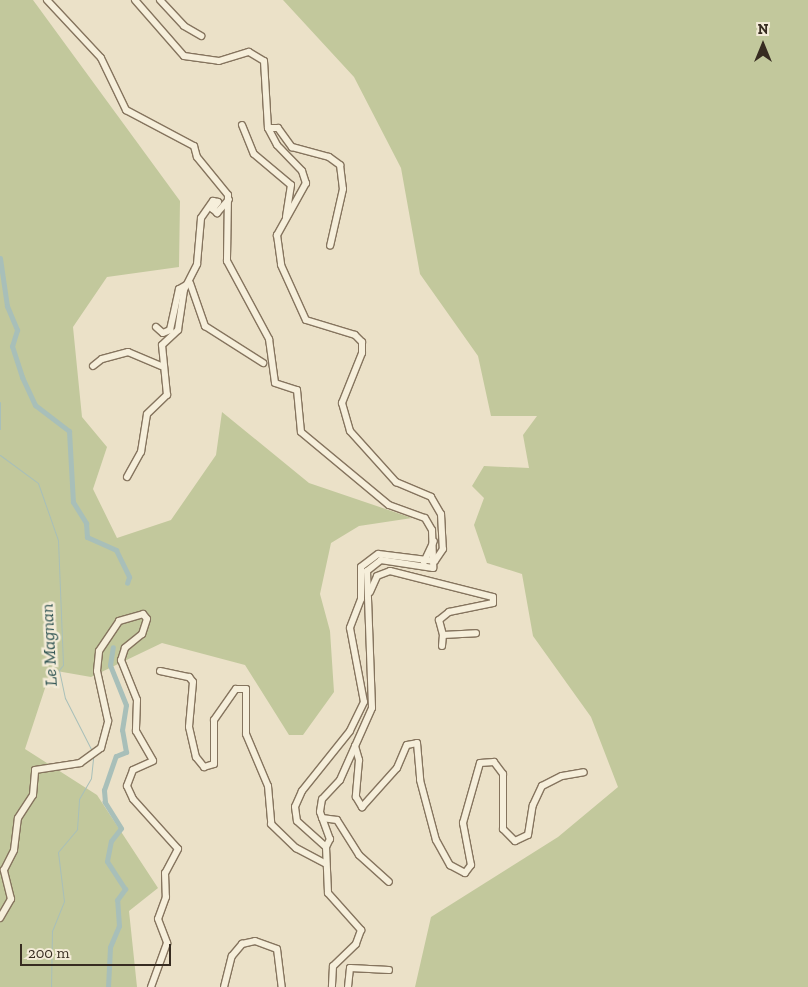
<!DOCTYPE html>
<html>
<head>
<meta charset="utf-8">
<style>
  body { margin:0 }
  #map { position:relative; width:808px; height:987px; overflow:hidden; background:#ebe1c8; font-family:"Zilla Slab",serif }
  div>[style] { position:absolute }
  .green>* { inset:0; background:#c2c89c }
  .stream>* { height:1px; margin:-0.5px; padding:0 0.5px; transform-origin:0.5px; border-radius:0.5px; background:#a8bfb9 }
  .canal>* { height:5px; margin:-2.5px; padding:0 2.5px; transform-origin:2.5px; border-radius:2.5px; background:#a8bfb9 }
  .roads { filter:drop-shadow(1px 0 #85745e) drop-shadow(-1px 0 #85745e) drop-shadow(0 1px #85745e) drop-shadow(0 -1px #85745e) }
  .minor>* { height:6px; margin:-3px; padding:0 3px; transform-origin:3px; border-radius:3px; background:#f6efdb }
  span { translate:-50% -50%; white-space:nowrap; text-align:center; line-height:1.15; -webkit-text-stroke:5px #f3ebd7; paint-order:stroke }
  .water-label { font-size:18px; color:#315554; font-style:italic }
  .north { position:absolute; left:738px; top:20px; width:50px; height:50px; -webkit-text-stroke:4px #f3ebd7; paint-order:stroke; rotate:0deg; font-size:14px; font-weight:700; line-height:20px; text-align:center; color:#372c21 }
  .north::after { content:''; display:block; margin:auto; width:18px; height:22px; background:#372c21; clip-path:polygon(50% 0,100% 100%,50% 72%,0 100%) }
  .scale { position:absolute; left:20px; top:944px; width:151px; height:22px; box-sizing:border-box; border:2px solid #372c21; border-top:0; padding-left:6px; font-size:15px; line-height:18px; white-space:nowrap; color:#372c21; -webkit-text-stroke:4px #f3ebd7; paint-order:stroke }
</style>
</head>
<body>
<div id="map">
  <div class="green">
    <div style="clip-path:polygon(0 0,33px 0,180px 201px,179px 267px,107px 277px,73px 327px,82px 417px,107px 447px,93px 489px,117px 538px,171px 520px,216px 455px,222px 412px,309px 483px,412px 518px,359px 526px,331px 543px,320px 594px,330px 631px,334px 692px,303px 735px,289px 735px,245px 665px,162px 643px,91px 677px,51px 670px,25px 749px,97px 795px,158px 888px,129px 911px,137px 987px,0 987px)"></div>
    <div style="clip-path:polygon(283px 0,808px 0,808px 987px,415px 987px,431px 917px,558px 837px,618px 787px,591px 717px,533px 636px,522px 574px,487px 563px,474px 525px,484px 498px,472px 486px,484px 466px,529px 468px,523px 435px,537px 416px,491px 416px,478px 356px,420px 274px,401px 168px,354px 77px)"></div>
  </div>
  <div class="stream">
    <div style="left:0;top:402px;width:27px;rotate:90deg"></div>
    <div style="left:0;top:455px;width:47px;rotate:36.4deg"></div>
    <div style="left:38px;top:483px;width:60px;rotate:70.7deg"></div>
    <div style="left:58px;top:540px;width:125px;rotate:87.7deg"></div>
    <div style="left:63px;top:665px;width:6px;rotate:129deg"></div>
    <div style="left:59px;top:670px;width:29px;rotate:78deg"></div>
    <div style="left:65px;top:698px;width:59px;rotate:63deg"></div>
    <div style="left:51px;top:987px;width:56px;rotate:-89deg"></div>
    <div style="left:52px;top:931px;width:32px;rotate:-68deg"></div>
    <div style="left:64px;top:901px;width:49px;rotate:-97deg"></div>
    <div style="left:58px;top:852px;width:30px;rotate:-50deg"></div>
    <div style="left:77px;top:829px;width:30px;rotate:-86deg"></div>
    <div style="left:79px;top:799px;width:24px;rotate:-60deg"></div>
    <div style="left:91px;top:778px;width:20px;rotate:-84deg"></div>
  </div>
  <div class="canal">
    <div style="left:0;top:258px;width:49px;rotate:81.7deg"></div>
    <div style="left:7px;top:306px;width:26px;rotate:67deg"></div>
    <div style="left:17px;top:330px;width:17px;rotate:107deg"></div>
    <div style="left:12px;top:346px;width:33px;rotate:72deg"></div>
    <div style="left:22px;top:377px;width:31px;rotate:65deg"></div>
    <div style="left:35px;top:405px;width:43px;rotate:37.4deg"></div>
    <div style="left:69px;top:431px;width:71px;rotate:86.8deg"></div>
    <div style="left:73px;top:502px;width:25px;rotate:58deg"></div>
    <div style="left:86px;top:523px;width:14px;rotate:86deg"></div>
    <div style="left:87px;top:537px;width:32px;rotate:24deg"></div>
    <div style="left:116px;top:550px;width:30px;rotate:64deg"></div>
    <div style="left:129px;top:577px;width:6px;rotate:108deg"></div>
    <div style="left:108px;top:987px;width:40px;rotate:-87.1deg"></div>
    <div style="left:110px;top:947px;width:23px;rotate:-67deg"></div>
    <div style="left:119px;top:926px;width:26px;rotate:-94deg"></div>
    <div style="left:117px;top:900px;width:14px;rotate:-54deg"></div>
    <div style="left:125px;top:889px;width:33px;rotate:-123deg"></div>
    <div style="left:107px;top:861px;width:20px;rotate:-79deg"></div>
    <div style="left:111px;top:841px;width:16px;rotate:-52deg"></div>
    <div style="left:121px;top:828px;width:31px;rotate:-122deg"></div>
    <div style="left:105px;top:802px;width:12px;rotate:-95deg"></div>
    <div style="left:104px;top:790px;width:36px;rotate:-71deg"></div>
    <div style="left:116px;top:756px;width:11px;rotate:-22deg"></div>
    <div style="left:126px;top:752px;width:22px;rotate:-100deg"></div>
    <div style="left:122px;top:730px;width:25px;rotate:-81deg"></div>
    <div style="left:126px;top:705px;width:43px;rotate:-111.8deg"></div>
    <div style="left:110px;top:665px;width:18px;rotate:-81deg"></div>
  </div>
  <div class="roads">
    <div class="minor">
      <div style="left:47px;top:0;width:79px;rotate:47deg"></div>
      <div style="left:101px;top:58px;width:58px;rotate:64.3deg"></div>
      <div style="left:126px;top:110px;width:77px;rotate:27.9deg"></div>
      <div style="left:194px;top:146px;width:11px;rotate:75deg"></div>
      <div style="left:197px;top:157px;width:49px;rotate:50.8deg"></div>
      <div style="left:228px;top:195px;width:66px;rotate:90.9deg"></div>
      <div style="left:227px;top:261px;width:89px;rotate:61.7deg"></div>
      <div style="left:269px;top:339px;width:44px;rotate:82.2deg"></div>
      <div style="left:275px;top:383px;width:23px;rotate:18deg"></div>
      <div style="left:297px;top:390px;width:42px;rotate:84.6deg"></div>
      <div style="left:301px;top:432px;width:114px;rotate:39.7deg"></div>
      <div style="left:389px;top:505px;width:38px;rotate:20deg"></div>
      <div style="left:425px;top:518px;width:14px;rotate:60deg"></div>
      <div style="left:432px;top:530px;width:38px;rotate:88deg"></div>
      <div style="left:433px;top:568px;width:53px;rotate:-171.3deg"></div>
      <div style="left:381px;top:560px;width:18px;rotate:142deg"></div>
      <div style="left:367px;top:571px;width:137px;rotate:87.9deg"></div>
      <div style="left:372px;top:708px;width:79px;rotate:114deg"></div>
      <div style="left:340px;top:780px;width:26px;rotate:133deg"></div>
      <div style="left:322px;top:799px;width:13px;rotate:99deg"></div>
      <div style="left:320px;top:812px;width:29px;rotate:70deg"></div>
      <div style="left:330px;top:839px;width:9px;rotate:117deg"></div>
      <div style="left:135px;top:0;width:74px;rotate:48.8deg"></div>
      <div style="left:184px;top:56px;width:35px;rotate:8deg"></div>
      <div style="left:219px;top:61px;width:31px;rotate:-17deg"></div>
      <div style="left:249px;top:52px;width:17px;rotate:31deg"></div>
      <div style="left:264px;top:61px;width:67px;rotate:86.6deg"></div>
      <div style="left:268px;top:128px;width:19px;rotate:62deg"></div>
      <div style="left:277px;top:145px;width:36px;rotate:46deg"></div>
      <div style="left:302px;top:171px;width:13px;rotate:72deg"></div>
      <div style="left:306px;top:183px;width:60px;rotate:119.1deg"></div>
      <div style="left:277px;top:235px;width:30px;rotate:82deg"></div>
      <div style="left:281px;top:265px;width:60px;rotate:65.6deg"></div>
      <div style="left:306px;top:320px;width:51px;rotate:17deg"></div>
      <div style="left:355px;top:335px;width:10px;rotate:45deg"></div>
      <div style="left:362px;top:342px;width:11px;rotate:90deg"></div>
      <div style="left:362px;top:353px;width:54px;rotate:111.8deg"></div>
      <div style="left:342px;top:403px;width:29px;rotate:74deg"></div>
      <div style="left:350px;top:431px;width:69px;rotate:48deg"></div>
      <div style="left:396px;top:482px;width:38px;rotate:23deg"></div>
      <div style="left:431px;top:497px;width:20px;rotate:60deg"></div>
      <div style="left:441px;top:514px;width:35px;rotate:87deg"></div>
      <div style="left:443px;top:549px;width:14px;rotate:124deg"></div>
      <div style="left:435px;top:561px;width:57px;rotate:-173deg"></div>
      <div style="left:378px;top:554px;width:21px;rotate:143deg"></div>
      <div style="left:361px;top:567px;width:32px;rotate:90deg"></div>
      <div style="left:361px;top:599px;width:31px;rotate:111deg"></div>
      <div style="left:350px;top:628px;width:75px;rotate:79.3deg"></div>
      <div style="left:364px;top:702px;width:32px;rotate:116deg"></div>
      <div style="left:350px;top:731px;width:77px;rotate:128.7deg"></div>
      <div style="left:302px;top:791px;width:17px;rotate:114deg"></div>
      <div style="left:295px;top:807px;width:14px;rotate:82deg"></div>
      <div style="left:297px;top:821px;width:39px;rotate:42deg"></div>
      <div style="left:326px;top:847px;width:46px;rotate:87.5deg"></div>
      <div style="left:328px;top:893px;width:50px;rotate:48.3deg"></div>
      <div style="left:361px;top:930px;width:15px;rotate:110deg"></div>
      <div style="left:356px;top:944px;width:32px;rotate:136deg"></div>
      <div style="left:333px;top:966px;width:21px;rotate:93deg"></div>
      <div style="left:160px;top:0;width:35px;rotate:47deg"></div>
      <div style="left:184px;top:26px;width:20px;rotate:30deg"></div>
      <div style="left:242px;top:125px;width:31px;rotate:68deg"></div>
      <div style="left:254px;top:154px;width:48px;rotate:40deg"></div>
      <div style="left:291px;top:185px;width:32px;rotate:99deg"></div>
      <div style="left:268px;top:128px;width:10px"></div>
      <div style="left:278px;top:128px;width:24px;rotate:54deg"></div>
      <div style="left:292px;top:147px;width:38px;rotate:15deg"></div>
      <div style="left:329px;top:157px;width:14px;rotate:36deg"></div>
      <div style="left:340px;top:165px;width:24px;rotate:83deg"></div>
      <div style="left:343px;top:189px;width:58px;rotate:102.8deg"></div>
      <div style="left:190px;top:283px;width:46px;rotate:70.8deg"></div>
      <div style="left:205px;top:326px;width:69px;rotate:32.5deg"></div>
      <div style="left:156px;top:327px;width:9px;rotate:41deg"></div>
      <div style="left:163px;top:333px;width:8px;rotate:-23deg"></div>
      <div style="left:170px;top:330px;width:42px;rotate:-77.6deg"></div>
      <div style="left:179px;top:289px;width:10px;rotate:-29deg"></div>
      <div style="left:93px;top:366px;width:11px;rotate:-38deg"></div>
      <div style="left:102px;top:359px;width:27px;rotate:-15deg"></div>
      <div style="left:128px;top:352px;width:36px;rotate:23deg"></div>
      <div style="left:127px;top:477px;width:29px;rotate:-61deg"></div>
      <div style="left:141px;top:452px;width:38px;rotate:-81deg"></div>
      <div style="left:147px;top:414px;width:28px;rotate:-44deg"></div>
      <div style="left:167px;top:395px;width:50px;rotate:-95.7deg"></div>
      <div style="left:162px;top:345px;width:22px;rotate:-43deg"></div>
      <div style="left:178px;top:330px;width:40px;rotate:-81.5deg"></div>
      <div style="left:184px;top:290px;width:29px;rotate:-63deg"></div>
      <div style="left:197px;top:264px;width:46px;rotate:-85deg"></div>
      <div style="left:201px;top:218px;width:21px;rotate:-55deg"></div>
      <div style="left:213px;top:201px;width:5px;rotate:11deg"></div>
      <div style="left:218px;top:202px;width:9px;rotate:126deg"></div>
      <div style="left:213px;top:209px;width:6px;rotate:45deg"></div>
      <div style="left:217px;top:213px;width:18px;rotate:-49deg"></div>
      <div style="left:424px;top:562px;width:23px;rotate:-65deg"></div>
      <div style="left:370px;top:592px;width:17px;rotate:-66deg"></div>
      <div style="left:377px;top:576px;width:14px;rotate:-21deg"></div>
      <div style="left:390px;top:571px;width:106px;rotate:14.2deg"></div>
      <div style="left:493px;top:597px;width:6px;rotate:90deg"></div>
      <div style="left:493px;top:603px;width:45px;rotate:168.4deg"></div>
      <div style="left:449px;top:612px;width:13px;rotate:141deg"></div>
      <div style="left:439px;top:620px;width:16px;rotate:75deg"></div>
      <div style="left:443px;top:635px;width:33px;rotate:-3deg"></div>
      <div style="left:442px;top:646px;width:11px;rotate:-85deg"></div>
      <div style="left:160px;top:671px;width:30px;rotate:12deg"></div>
      <div style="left:189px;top:677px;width:6px;rotate:51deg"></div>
      <div style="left:193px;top:682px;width:45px;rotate:95.1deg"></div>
      <div style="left:189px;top:727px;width:31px;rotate:77deg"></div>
      <div style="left:196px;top:757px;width:13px;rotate:51deg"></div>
      <div style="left:204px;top:767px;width:10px;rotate:-17deg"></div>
      <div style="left:214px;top:764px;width:44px;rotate:-90deg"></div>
      <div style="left:214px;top:720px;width:38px;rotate:-55deg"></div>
      <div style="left:236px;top:689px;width:10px"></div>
      <div style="left:246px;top:689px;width:45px;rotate:90deg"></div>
      <div style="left:246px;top:734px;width:56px;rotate:67.1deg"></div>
      <div style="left:268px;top:786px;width:38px;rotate:85deg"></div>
      <div style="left:271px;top:824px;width:35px;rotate:44deg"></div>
      <div style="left:296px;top:848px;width:34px;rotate:28deg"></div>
      <div style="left:355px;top:746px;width:15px;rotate:74deg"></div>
      <div style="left:359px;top:760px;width:37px;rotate:95deg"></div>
      <div style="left:356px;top:797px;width:12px;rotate:59deg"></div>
      <div style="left:362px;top:807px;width:52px;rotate:-48.1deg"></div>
      <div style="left:397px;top:768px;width:25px;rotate:-67deg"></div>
      <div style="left:407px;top:745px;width:10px;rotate:-11deg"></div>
      <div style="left:417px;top:743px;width:37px;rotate:85deg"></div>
      <div style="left:420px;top:780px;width:62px;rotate:75.1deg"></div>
      <div style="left:436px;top:840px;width:29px;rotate:61deg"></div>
      <div style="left:450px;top:865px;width:17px;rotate:28deg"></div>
      <div style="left:465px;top:873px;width:10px;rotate:-53deg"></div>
      <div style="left:471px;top:865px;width:43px;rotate:-100.8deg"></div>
      <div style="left:463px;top:823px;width:62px;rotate:-74.2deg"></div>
      <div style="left:480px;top:763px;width:14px;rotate:-4deg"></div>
      <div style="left:494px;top:762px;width:15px;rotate:53deg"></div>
      <div style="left:503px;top:774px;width:55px;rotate:90deg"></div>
      <div style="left:503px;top:829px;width:17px;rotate:45deg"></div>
      <div style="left:515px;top:841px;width:14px;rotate:-25deg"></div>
      <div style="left:528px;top:835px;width:30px;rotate:-81deg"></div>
      <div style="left:533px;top:805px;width:21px;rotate:-65deg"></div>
      <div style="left:542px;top:786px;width:22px;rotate:-27deg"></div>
      <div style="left:562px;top:776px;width:22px;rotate:-10deg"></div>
      <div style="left:322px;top:818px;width:15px;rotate:8deg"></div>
      <div style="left:337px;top:820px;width:41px;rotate:57.8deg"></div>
      <div style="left:359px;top:855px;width:40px;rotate:42deg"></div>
      <div style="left:0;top:918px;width:22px;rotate:-60deg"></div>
      <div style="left:11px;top:899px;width:30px;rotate:-104deg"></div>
      <div style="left:4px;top:870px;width:22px;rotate:-63deg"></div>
      <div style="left:14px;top:850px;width:32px;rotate:-83deg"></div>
      <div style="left:18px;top:818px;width:27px;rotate:-57deg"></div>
      <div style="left:33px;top:795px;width:25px;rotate:-85deg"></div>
      <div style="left:35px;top:770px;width:46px;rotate:-8.8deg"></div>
      <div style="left:80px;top:763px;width:26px;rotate:-36deg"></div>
      <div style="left:101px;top:748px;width:28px;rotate:-75deg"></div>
      <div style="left:108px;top:721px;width:51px;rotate:-102.4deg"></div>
      <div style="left:97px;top:671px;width:20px;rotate:-84deg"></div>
      <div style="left:99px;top:651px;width:36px;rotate:-56deg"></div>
      <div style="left:119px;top:621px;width:25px;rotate:-16deg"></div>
      <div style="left:143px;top:614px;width:6px;rotate:51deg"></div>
      <div style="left:147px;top:619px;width:16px;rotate:108deg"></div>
      <div style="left:142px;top:634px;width:22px;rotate:141deg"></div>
      <div style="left:125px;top:648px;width:13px;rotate:108deg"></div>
      <div style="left:121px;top:660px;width:43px;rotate:68.2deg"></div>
      <div style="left:137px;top:700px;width:31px;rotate:92deg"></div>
      <div style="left:136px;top:731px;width:34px;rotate:60deg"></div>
      <div style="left:153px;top:761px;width:22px;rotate:156deg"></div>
      <div style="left:133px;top:770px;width:17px;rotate:111deg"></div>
      <div style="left:127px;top:786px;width:14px;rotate:65deg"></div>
      <div style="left:133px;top:799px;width:67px;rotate:48deg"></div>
      <div style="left:178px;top:849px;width:27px;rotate:118deg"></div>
      <div style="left:165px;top:873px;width:24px;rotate:88deg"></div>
      <div style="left:166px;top:897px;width:23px;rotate:110deg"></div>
      <div style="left:158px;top:919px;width:26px;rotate:69deg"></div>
      <div style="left:167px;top:943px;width:47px;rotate:110deg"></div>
      <div style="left:224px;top:987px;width:32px;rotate:-76deg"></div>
      <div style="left:232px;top:956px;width:16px;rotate:-50deg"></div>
      <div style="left:242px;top:944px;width:13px;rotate:-13deg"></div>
      <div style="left:255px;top:941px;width:23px;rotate:20deg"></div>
      <div style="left:277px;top:949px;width:38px;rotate:83deg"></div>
      <div style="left:348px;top:987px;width:19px;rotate:-84deg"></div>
      <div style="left:350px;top:968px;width:39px;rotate:3deg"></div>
    </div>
  </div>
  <div class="water-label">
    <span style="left:49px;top:645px;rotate:-93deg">Le Magnan</span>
  </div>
  <div class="north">N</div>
  <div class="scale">200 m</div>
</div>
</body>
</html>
